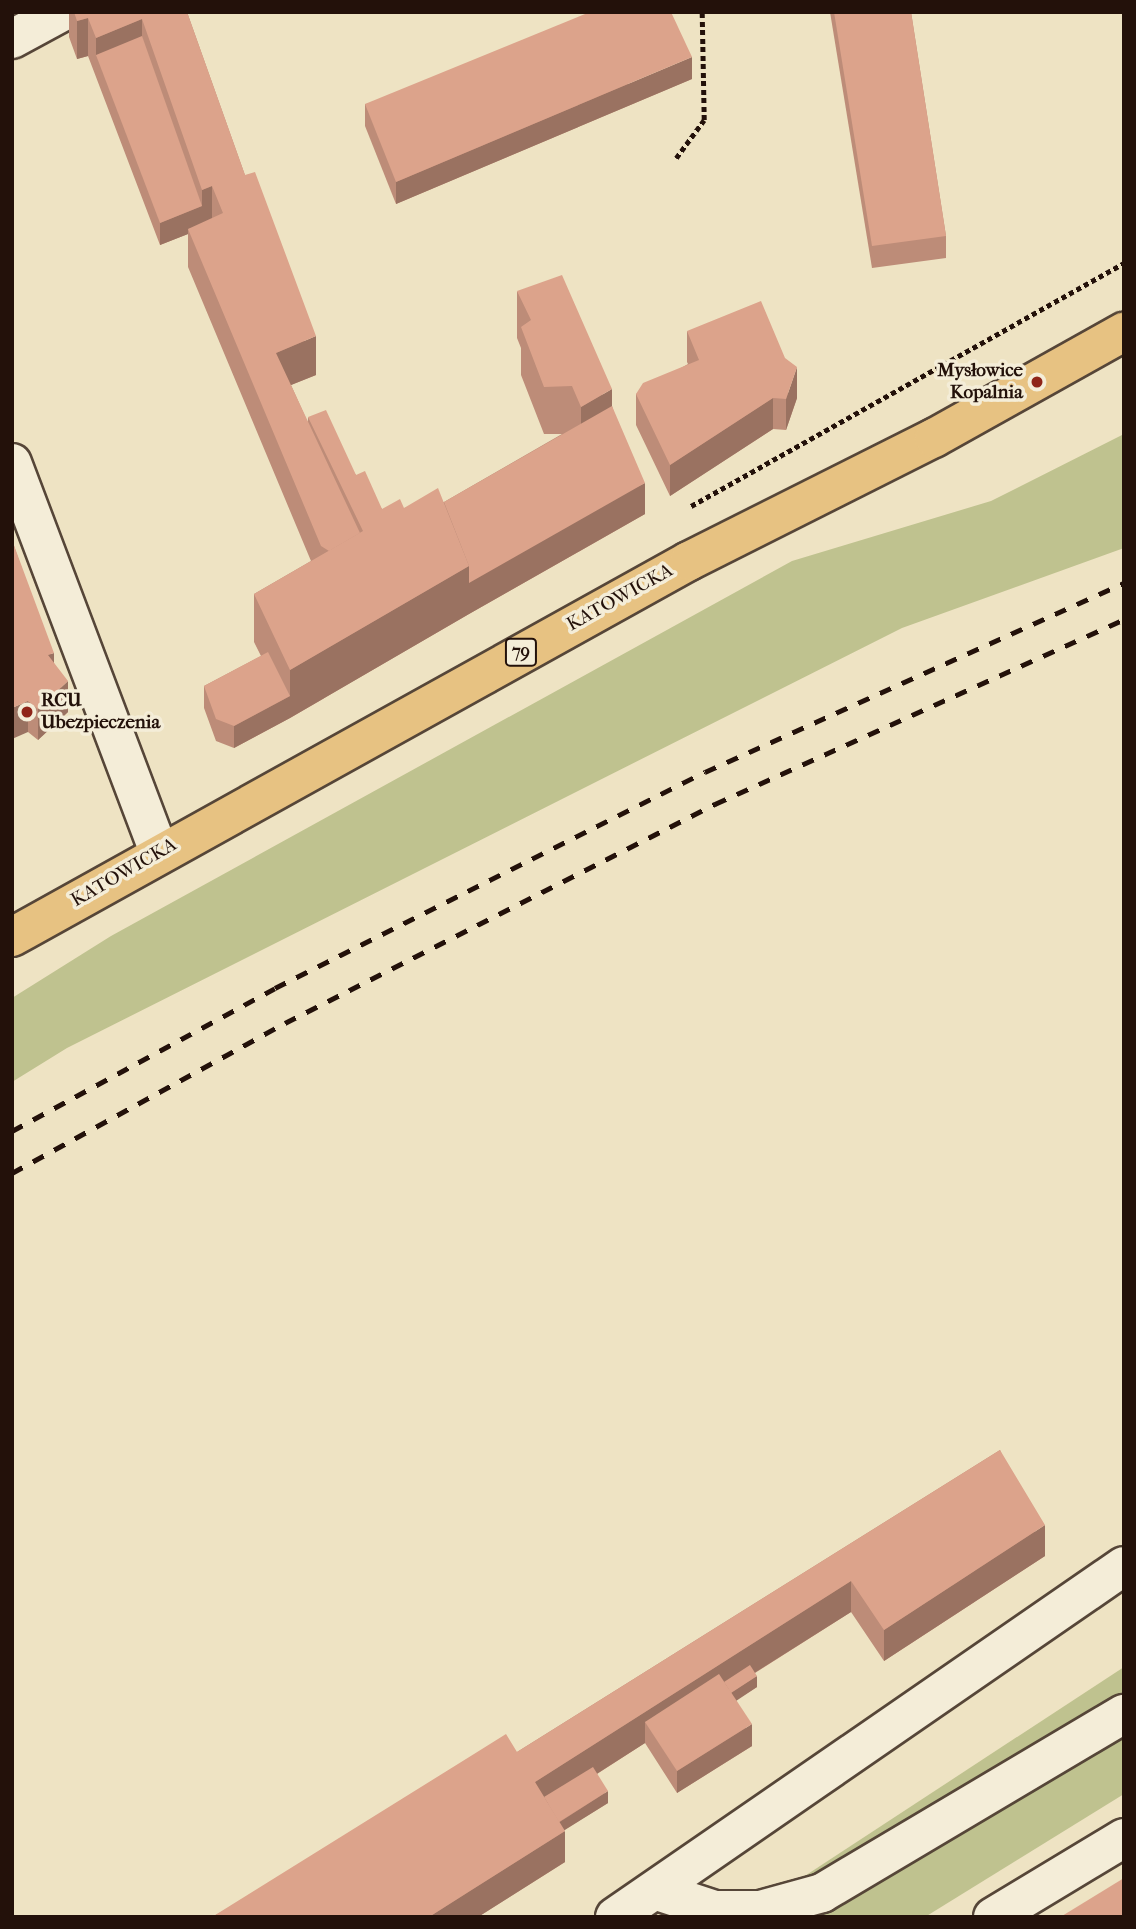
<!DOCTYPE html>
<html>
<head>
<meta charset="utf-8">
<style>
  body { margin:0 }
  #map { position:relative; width:1136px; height:1929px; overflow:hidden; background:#eee3c3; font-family:"IM FELL French Canon",serif }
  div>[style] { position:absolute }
  .green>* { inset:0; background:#bfc28f }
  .path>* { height:4.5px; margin-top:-2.25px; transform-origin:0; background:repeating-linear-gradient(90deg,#23110a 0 5px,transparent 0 8.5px) }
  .roads { filter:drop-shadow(2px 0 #564638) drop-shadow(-2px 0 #564638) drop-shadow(0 2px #564638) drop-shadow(0 -2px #564638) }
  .minor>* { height:38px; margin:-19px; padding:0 19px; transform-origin:19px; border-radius:19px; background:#f4edd8 }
  .major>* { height:38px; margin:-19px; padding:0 19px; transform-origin:19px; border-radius:19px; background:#e7c282 }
  .rail>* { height:5px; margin-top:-2.5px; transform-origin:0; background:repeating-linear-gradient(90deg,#23110a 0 12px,transparent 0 24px) }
  .wall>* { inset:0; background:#bd8c78 }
  .shaded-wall>* { inset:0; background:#9a7261 }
  .building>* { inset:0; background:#dca38b }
  .dots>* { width:19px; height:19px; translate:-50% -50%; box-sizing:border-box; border:4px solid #f4edd8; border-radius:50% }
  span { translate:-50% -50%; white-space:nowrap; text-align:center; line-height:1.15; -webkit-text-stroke:7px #f4edd8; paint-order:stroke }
  .shield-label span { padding:2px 5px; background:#f4edd8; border:2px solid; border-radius:5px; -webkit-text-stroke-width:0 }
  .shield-label { font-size:18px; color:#23110a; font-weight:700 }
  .poi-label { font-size:19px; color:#23110a; font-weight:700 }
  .right { translate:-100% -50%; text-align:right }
  .left { translate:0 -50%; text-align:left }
  .street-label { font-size:19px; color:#23110a }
  .frame { position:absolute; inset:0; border:14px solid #23110a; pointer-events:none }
</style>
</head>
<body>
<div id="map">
  <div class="green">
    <div style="clip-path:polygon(1124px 434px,1124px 548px,902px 628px,67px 1048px,12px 1082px,12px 998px,111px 936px,792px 561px,991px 501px)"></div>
    <div style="clip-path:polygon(1124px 1667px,1124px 1794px,925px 1917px,742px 1917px)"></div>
  </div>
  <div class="path">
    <div style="left:676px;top:158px;width:47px;rotate:-53.6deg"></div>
    <div style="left:704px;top:120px;width:108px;rotate:-91.1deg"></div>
    <div style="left:691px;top:506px;width:497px;rotate:-29.3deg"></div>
  </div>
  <div class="roads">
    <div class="minor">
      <div style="left:12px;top:39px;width:57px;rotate:-28.4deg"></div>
      <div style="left:12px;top:463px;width:417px;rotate:69.3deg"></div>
      <div style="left:657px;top:1891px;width:61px;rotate:18.1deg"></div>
      <div style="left:715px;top:1910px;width:45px"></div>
      <div style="left:760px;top:1910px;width:64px;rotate:-15.3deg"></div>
      <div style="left:822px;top:1893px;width:351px;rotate:-30.7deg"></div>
      <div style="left:615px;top:1917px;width:618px;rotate:-34.59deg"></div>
      <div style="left:993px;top:1917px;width:153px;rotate:-31.1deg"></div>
    </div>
    <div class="major">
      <div style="left:12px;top:937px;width:774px;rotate:-29.05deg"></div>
      <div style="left:689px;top:561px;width:274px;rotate:-26.7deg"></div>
      <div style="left:934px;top:438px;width:218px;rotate:-29.2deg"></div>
    </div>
  </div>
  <div class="rail">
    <div style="left:12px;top:1131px;width:299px;rotate:-28.5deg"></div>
    <div style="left:275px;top:988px;width:481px;rotate:-26.7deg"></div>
    <div style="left:705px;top:772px;width:460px;rotate:-24.3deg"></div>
    <div style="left:12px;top:1173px;width:311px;rotate:-28.8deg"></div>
    <div style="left:285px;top:1023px;width:483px;rotate:-27deg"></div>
    <div style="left:715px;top:804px;width:449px;rotate:-24.3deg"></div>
  </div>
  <div class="wall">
    <div style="clip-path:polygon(69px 12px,187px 12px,316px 375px,291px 385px,308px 423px,308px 417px,356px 475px,382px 509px,404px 508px,444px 502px,562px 434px,544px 434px,521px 375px,521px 348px,517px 338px,517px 291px,612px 406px,645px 514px,469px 614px,290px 718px,234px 748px,216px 741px,204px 708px,204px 686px,261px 656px,254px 642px,254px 594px,311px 561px,188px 267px,188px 234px,160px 245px,88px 56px,77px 59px,69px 37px)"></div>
    <div style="clip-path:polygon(830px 12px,911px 12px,946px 236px,946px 258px,872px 268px)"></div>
    <div style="clip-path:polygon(692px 79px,396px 204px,365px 126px,365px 104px)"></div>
    <div style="clip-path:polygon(687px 331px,797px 398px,786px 430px,773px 429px,670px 496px,636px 425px,636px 394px,688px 364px,687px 362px)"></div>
    <div style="clip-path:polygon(12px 540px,54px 663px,68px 712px,38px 740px,28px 732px)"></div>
    <div style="clip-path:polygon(1000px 1450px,1045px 1556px,884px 1661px,851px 1612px,755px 1673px,757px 1687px,736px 1700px,752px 1746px,677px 1793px,645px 1743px,597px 1774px,608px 1803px,564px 1830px,565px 1862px,478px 1917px,212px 1917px,517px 1752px)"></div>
  </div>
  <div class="shaded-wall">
    <div style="clip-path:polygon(88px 18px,88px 56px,77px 59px,77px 21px)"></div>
    <div style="clip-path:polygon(142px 19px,142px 58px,96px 55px,96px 38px)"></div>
    <div style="clip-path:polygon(692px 57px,692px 79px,396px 204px,396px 182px)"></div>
    <div style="clip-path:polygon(212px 186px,212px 224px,188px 229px,188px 234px,160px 245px,160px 223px,202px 206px,202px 190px)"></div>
    <div style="clip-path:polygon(316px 336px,316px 375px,276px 391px,276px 353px)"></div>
    <div style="clip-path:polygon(797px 367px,797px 398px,786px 430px,786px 399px)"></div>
    <div style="clip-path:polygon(612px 389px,612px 437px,581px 455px,581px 407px)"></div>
    <div style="clip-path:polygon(773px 398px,773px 429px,670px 496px,670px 465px)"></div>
    <div style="clip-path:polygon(645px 483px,645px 514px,469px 614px,290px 718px,234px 748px,234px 726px,290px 696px,290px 670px,469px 566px)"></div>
    <div style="clip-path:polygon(54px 653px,54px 684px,48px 655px)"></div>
    <div style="clip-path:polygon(68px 681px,68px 712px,38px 740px,38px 709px)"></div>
    <div style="clip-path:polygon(28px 701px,28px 732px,12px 739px,12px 708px)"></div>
    <div style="clip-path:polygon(1045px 1525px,1045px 1556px,884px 1661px,884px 1630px)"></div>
    <div style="clip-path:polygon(851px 1581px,851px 1612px,724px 1692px,645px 1722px,645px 1743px,540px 1810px,535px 1782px)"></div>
    <div style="clip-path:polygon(757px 1676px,757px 1687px,727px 1707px,727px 1695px)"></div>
    <div style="clip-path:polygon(752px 1724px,752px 1746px,677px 1793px,677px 1771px)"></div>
    <div style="clip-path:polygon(608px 1791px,608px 1803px,552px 1838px,552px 1827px)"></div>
    <div style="clip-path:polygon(565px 1831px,565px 1862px,478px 1917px,429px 1917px)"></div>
  </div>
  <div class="building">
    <div style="clip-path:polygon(74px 12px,187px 12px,245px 175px,255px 172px,316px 336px,276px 353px,360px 533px,329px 551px,321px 546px,188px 229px,223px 213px,212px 186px,202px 190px,142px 19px,96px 38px,88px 18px,77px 21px)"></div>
    <div style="clip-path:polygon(590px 12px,671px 12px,692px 57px,396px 182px,365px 104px)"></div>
    <div style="clip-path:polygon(834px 12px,911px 12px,946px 236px,872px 246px)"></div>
    <div style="clip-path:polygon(142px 36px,202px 206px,160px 223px,96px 55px)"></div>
    <div style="clip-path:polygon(562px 275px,612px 389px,581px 407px,572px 386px,544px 387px,521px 327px,531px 320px,517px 291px)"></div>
    <div style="clip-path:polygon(761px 301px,785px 358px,797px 367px,786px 399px,773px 398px,670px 465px,636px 394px,643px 383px,699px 360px,687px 331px)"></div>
    <div style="clip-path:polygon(612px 406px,645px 483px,469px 583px,469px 566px,444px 502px)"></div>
    <div style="clip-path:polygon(326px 410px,356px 475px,365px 471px,382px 509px,400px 499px,404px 508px,438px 488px,469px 566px,290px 670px,254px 594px,363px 531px,308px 417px)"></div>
    <div style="clip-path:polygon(12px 540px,54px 653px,48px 655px,68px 681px,38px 709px,28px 701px,12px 708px)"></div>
    <div style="clip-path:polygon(268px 652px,290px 696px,234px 726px,216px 719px,204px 686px)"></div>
    <div style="clip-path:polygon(1000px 1450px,1045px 1525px,884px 1630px,851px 1581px,535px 1782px,565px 1831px,429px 1917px,212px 1917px,506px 1734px,517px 1752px)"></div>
    <div style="clip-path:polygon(750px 1665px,757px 1676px,731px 1693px,724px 1682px)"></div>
    <div style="clip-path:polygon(719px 1674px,752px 1724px,677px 1771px,645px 1722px)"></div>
    <div style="clip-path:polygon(593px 1767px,608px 1791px,559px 1822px,544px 1797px)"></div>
    <div style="clip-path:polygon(1124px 1878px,1124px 1917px,1063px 1917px,1062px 1916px)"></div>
  </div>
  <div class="dots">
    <div style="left:1037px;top:382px;background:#8f2418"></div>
    <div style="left:27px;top:712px;background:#8f2418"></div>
  </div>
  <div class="shield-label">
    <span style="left:521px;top:652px">79</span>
  </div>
  <div class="poi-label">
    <span class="right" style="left:1023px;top:382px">Mysłowice<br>Kopalnia</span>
    <span class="left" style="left:41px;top:712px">RCU<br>Ubezpieczenia</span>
  </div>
  <div class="street-label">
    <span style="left:620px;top:598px;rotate:-29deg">KATOWICKA</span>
    <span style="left:124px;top:873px;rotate:-30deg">KATOWICKA</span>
  </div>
  <div class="frame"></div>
</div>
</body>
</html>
